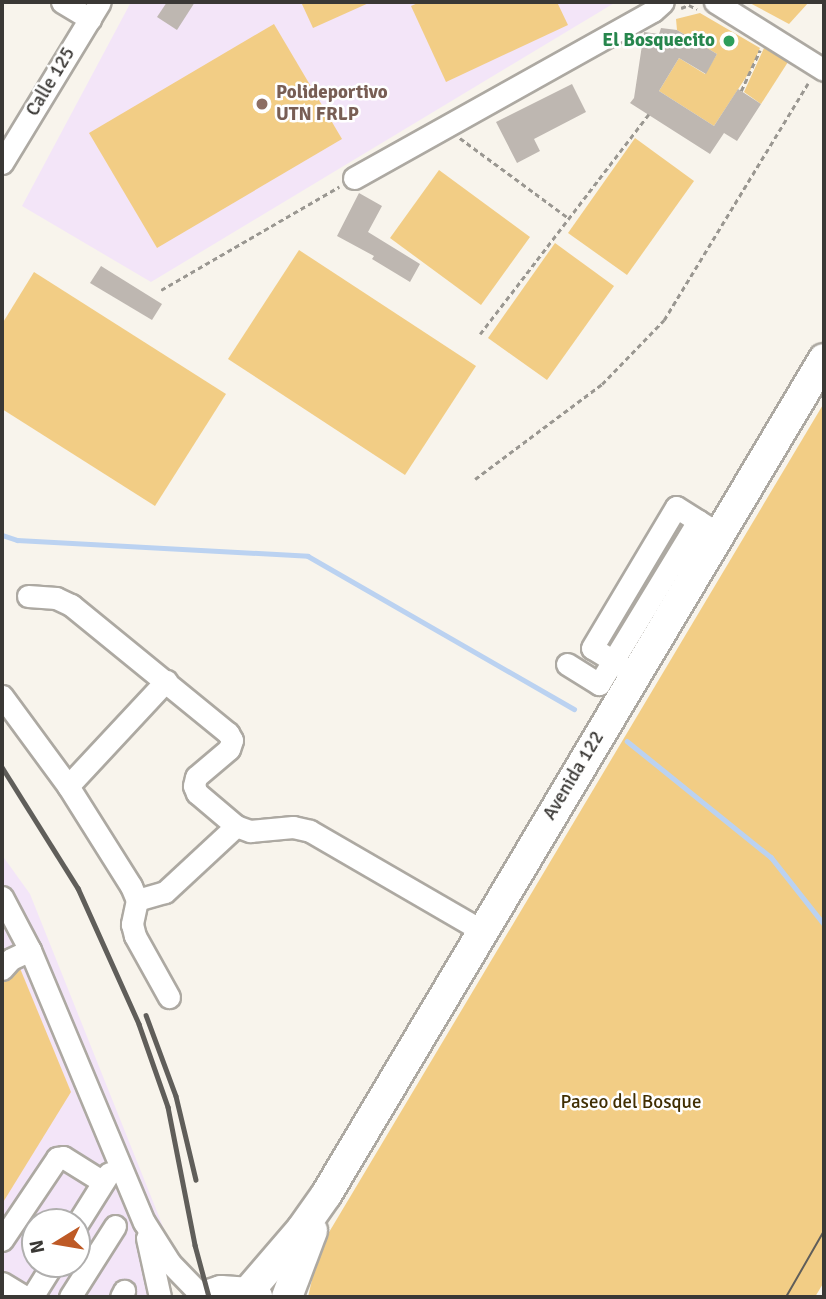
<!DOCTYPE html>
<html>
<head>
<meta charset="utf-8">
<style>
  body { margin:0 }
  #map { position:relative; width:826px; height:1299px; overflow:hidden; background:#f8f4ec; font-family:Signika,sans-serif }
  div>[style] { position:absolute }
  .education>* { inset:0; background:#f3e5f8 }
  .green>* { inset:0; background:#f2cd85 }
  .stream>* { height:4.5px; margin:-2.25px; padding:0 2.25px; transform-origin:2.25px; border-radius:2.25px; background:#bbd2f1 }
  .building>* { inset:0; background:#beb7b1 }
  .path>* { height:2.5px; margin-top:-1.25px; transform-origin:0; background:repeating-linear-gradient(90deg,#9a9791 0 5px,transparent 0 8.5px) }
  .roads { filter:drop-shadow(2px 0 #ada9a2) drop-shadow(-2px 0 #ada9a2) drop-shadow(0 2px #ada9a2) drop-shadow(0 -2px #ada9a2) }
  .minor>* { height:21px; margin:-10.5px; padding:0 10.5px; transform-origin:10.5px; border-radius:10.5px; background:#fff }
  .highway>* { height:30px; margin:-15px; padding:0 15px; transform-origin:15px; border-radius:15px; background:#fff }
  .tram>* { height:2px; margin:-1px; padding:0 1px; transform-origin:1px; border-radius:1px; background:#605e5a }
  .rail>* { height:4.5px; margin:-2.25px; padding:0 2.25px; transform-origin:2.25px; border-radius:2.25px; background:#605e5a }
  .dots>* { width:19px; height:19px; translate:-50% -50%; box-sizing:border-box; border:4px solid #fff; border-radius:50% }
  span { translate:-50% -50%; white-space:nowrap; text-align:center; line-height:1.15; -webkit-text-stroke:5px #fff; paint-order:stroke }
  .leisure-label { font-size:19px; color:#27864d; font-weight:700 }
  .right { translate:-100% -50%; text-align:right }
  .street-label { font-size:19px; color:#3a3835 }
  .education-label { font-size:19px; color:#785e54; font-weight:700 }
  .left { translate:0 -50%; text-align:left }
  .park-label { font-size:19px; color:#412f03 }
  .frame { position:absolute; inset:0; border:4px solid #3a3835; pointer-events:none }
  .north { position:absolute; left:21px; top:1208px; width:70px; height:70px; box-sizing:border-box; background:#fff; border:2px solid #b0afae; border-radius:50%; rotate:259deg; font-size:19px; font-weight:700; line-height:28px; text-align:center; color:#3a3835 }
  .north::after { content:''; display:block; margin:auto; width:24px; height:32px; background:#be5a26; clip-path:polygon(50% 0,100% 100%,50% 72%,0 100%) }
</style>
</head>
<body>
<div id="map">
  <div class="education">
    <div style="clip-path:polygon(131px 2px,616px 2px,151px 282px,22px 206px)"></div>
    <div style="clip-path:polygon(evenodd,2px 855px,30px 894px,170px 1244px,158px 1297px,2px 1297px,2px 855px,35px 1222px,77px 1222px,77px 1264px,35px 1264px,35px 1222px)"></div>
  </div>
  <div class="green">
    <div style="clip-path:polygon(301px 2px,371px 2px,313px 28px)"></div>
    <div style="clip-path:polygon(420px 2px,557px 2px,568px 25px,446px 82px,411px 6px)"></div>
    <div style="clip-path:polygon(748px 2px,809px 2px,789px 24px)"></div>
    <div style="clip-path:polygon(700px 13px,760px 48px,750px 71px,714px 126px,659px 91px,679px 58px,705px 74px,717px 54px,677px 30px,676px 19px)"></div>
    <div style="clip-path:polygon(274px 24px,342px 139px,157px 248px,89px 133px)"></div>
    <div style="clip-path:polygon(764px 48px,788px 62px,761px 104px,744px 92px)"></div>
    <div style="clip-path:polygon(635px 138px,694px 181px,627px 275px,568px 233px)"></div>
    <div style="clip-path:polygon(439px 170px,530px 237px,481px 305px,390px 238px)"></div>
    <div style="clip-path:polygon(555px 243px,614px 286px,547px 380px,488px 338px)"></div>
    <div style="clip-path:polygon(299px 250px,476px 366px,405px 475px,228px 359px)"></div>
    <div style="clip-path:polygon(34px 272px,226px 394px,155px 506px,2px 409px,2px 324px)"></div>
    <div style="clip-path:polygon(824px 403px,824px 1282px,815px 1297px,308px 1297px,319px 1249px)"></div>
    <div style="clip-path:polygon(17px 961px,71px 1092px,2px 1204px,2px 975px)"></div>
  </div>
  <div class="stream">
    <div style="left:2px;top:535px;width:16px;rotate:18deg"></div>
    <div style="left:17px;top:540px;width:291px;rotate:3.1deg"></div>
    <div style="left:308px;top:556px;width:307px;rotate:29.9deg"></div>
    <div style="left:627px;top:741px;width:185px;rotate:38.9deg"></div>
    <div style="left:771px;top:857px;width:85px;rotate:51.7deg"></div>
  </div>
  <div class="building">
    <div style="clip-path:polygon(167px 2px,195px 2px,177px 30px,157px 17px)"></div>
    <div style="clip-path:polygon(661px 28px,677px 30px,717px 54px,706px 74px,679px 58px,659px 91px,714px 126px,738px 89px,761px 104px,737px 141px,724px 133px,710px 154px,630px 103px,634px 98px,644px 32px,659px 34px)"></div>
    <div style="clip-path:polygon(572px 84px,586px 112px,534px 139px,540px 151px,517px 163px,496px 122px)"></div>
    <div style="clip-path:polygon(359px 193px,382px 206px,368px 232px,420px 264px,410px 282px,372px 259px,374px 256px,337px 236px)"></div>
    <div style="clip-path:polygon(101px 266px,162px 304px,152px 320px,90px 283px)"></div>
  </div>
  <div class="path">
    <div style="left:681px;top:8px;width:9px;rotate:-21deg"></div>
    <div style="left:689px;top:5px;width:9px;rotate:27deg"></div>
    <div style="left:741px;top:91px;width:45px;rotate:-65.1deg"></div>
    <div style="left:460px;top:138px;width:133px;rotate:36.4deg"></div>
    <div style="left:161px;top:290px;width:206px;rotate:-30.1deg"></div>
    <div style="left:480px;top:334px;width:277px;rotate:-52.5deg"></div>
    <div style="left:475px;top:479px;width:159px;rotate:-36.8deg"></div>
    <div style="left:602px;top:384px;width:89px;rotate:-45.9deg"></div>
    <div style="left:664px;top:320px;width:277px;rotate:-58.7deg"></div>
  </div>
  <div class="roads">
    <div class="minor">
      <div style="left:62px;top:2px;width:33px;rotate:31deg"></div>
      <div style="left:715px;top:2px;width:128px;rotate:32deg"></div>
      <div style="left:2px;top:163px;width:188px;rotate:-58.7deg"></div>
      <div style="left:354px;top:178px;width:342px;rotate:-29.2deg"></div>
      <div style="left:653px;top:11px;width:13px;rotate:-42deg"></div>
      <div style="left:28px;top:596px;width:28px;rotate:4deg"></div>
      <div style="left:56px;top:598px;width:17px;rotate:25deg"></div>
      <div style="left:71px;top:605px;width:203px;rotate:39.2deg"></div>
      <div style="left:228px;top:733px;width:8px;rotate:60deg"></div>
      <div style="left:232px;top:740px;width:9px;rotate:108deg"></div>
      <div style="left:229px;top:749px;width:43px;rotate:139.7deg"></div>
      <div style="left:196px;top:777px;width:9px;rotate:103deg"></div>
      <div style="left:194px;top:786px;width:8px;rotate:67deg"></div>
      <div style="left:197px;top:793px;width:51px;rotate:40.2deg"></div>
      <div style="left:236px;top:826px;width:15px;rotate:20deg"></div>
      <div style="left:250px;top:831px;width:43px;rotate:-5.3deg"></div>
      <div style="left:293px;top:827px;width:17px;rotate:13deg"></div>
      <div style="left:310px;top:831px;width:198px;rotate:30.1deg"></div>
      <div style="left:567px;top:664px;width:38px;rotate:32deg"></div>
      <div style="left:599px;top:684px;width:191px;rotate:-58.7deg"></div>
      <div style="left:635px;top:674px;width:50px;rotate:-148.8deg"></div>
      <div style="left:592px;top:648px;width:164px;rotate:-59.2deg"></div>
      <div style="left:676px;top:507px;width:51px;rotate:32.1deg"></div>
      <div style="left:2px;top:696px;width:112px;rotate:53.7deg"></div>
      <div style="left:68px;top:786px;width:118px;rotate:57.8deg"></div>
      <div style="left:131px;top:886px;width:15px;rotate:67deg"></div>
      <div style="left:137px;top:900px;width:25px;rotate:102deg"></div>
      <div style="left:132px;top:924px;width:12px;rotate:76deg"></div>
      <div style="left:135px;top:936px;width:70px;rotate:60.9deg"></div>
      <div style="left:68px;top:786px;width:144px;rotate:-47deg"></div>
      <div style="left:2px;top:897px;width:60px;rotate:62.2deg"></div>
      <div style="left:30px;top:950px;width:295px;rotate:67.3deg"></div>
      <div style="left:144px;top:1222px;width:49px;rotate:57.6deg"></div>
      <div style="left:170px;top:1263px;width:47px;rotate:45.9deg"></div>
      <div style="left:137px;top:900px;width:29px;rotate:-16deg"></div>
      <div style="left:165px;top:892px;width:97px;rotate:-42.9deg"></div>
      <div style="left:2px;top:969px;width:13px;rotate:-48deg"></div>
      <div style="left:11px;top:959px;width:21px;rotate:-25deg"></div>
      <div style="left:77px;top:1224px;width:60px;rotate:-57.9deg"></div>
      <div style="left:147px;top:1238px;width:60px;rotate:77.6deg"></div>
      <div style="left:2px;top:1240px;width:99px;rotate:-56.1deg"></div>
      <div style="left:57px;top:1158px;width:6px;rotate:-9deg"></div>
      <div style="left:63px;top:1157px;width:47px;rotate:32deg"></div>
      <div style="left:2px;top:1283px;width:27px;rotate:31deg"></div>
      <div style="left:32px;top:1297px;width:39px;rotate:-58deg"></div>
      <div style="left:70px;top:1297px;width:84px;rotate:-57.6deg"></div>
      <div style="left:121px;top:1297px;width:7px;rotate:-63deg"></div>
    </div>
    <div class="highway">
      <div style="left:247px;top:1293px;width:84px;rotate:-49.3deg"></div>
      <div style="left:302px;top:1229px;width:42px;rotate:-54.8deg"></div>
      <div style="left:326px;top:1195px;width:973px;rotate:-59.22deg"></div>
      <div style="left:203px;top:1297px;width:19px;rotate:-18deg"></div>
      <div style="left:221px;top:1291px;width:26px;rotate:4deg"></div>
      <div style="left:247px;top:1293px;width:11px;rotate:22deg"></div>
      <div style="left:287px;top:1297px;width:71px;rotate:-69.3deg"></div>
    </div>
  </div>
  <div class="tram">
    <div style="left:786px;top:1297px;width:76px;rotate:-60.1deg"></div>
  </div>
  <div class="rail">
    <div style="left:2px;top:767px;width:143px;rotate:57.9deg"></div>
    <div style="left:78px;top:888px;width:149px;rotate:65.8deg"></div>
    <div style="left:139px;top:1024px;width:88px;rotate:70.7deg"></div>
    <div style="left:168px;top:1107px;width:141px;rotate:78.9deg"></div>
    <div style="left:195px;top:1245px;width:54px;rotate:74.9deg"></div>
    <div style="left:146px;top:1015px;width:86px;rotate:69.7deg"></div>
    <div style="left:176px;top:1096px;width:86px;rotate:76.6deg"></div>
  </div>
  <div class="dots">
    <div style="left:729px;top:41px;background:#2e9e5b"></div>
    <div style="left:262px;top:104px;background:#8d6e63"></div>
  </div>
  <div class="leisure-label">
    <span class="right" style="left:715px;top:41px">El Bosquecito</span>
  </div>
  <div class="street-label">
    <span style="left:51px;top:82px;rotate:-59deg">Calle 125</span>
    <span style="left:574px;top:776px;rotate:-59deg">Avenida 122</span>
  </div>
  <div class="education-label">
    <span class="left" style="left:276px;top:104px">Polideportivo<br>UTN FRLP</span>
  </div>
  <div class="park-label">
    <span style="left:631px;top:1103px">Paseo del Bosque</span>
  </div>
  <div class="frame"></div>
  <div class="north">N</div>
</div>
</body>
</html>
